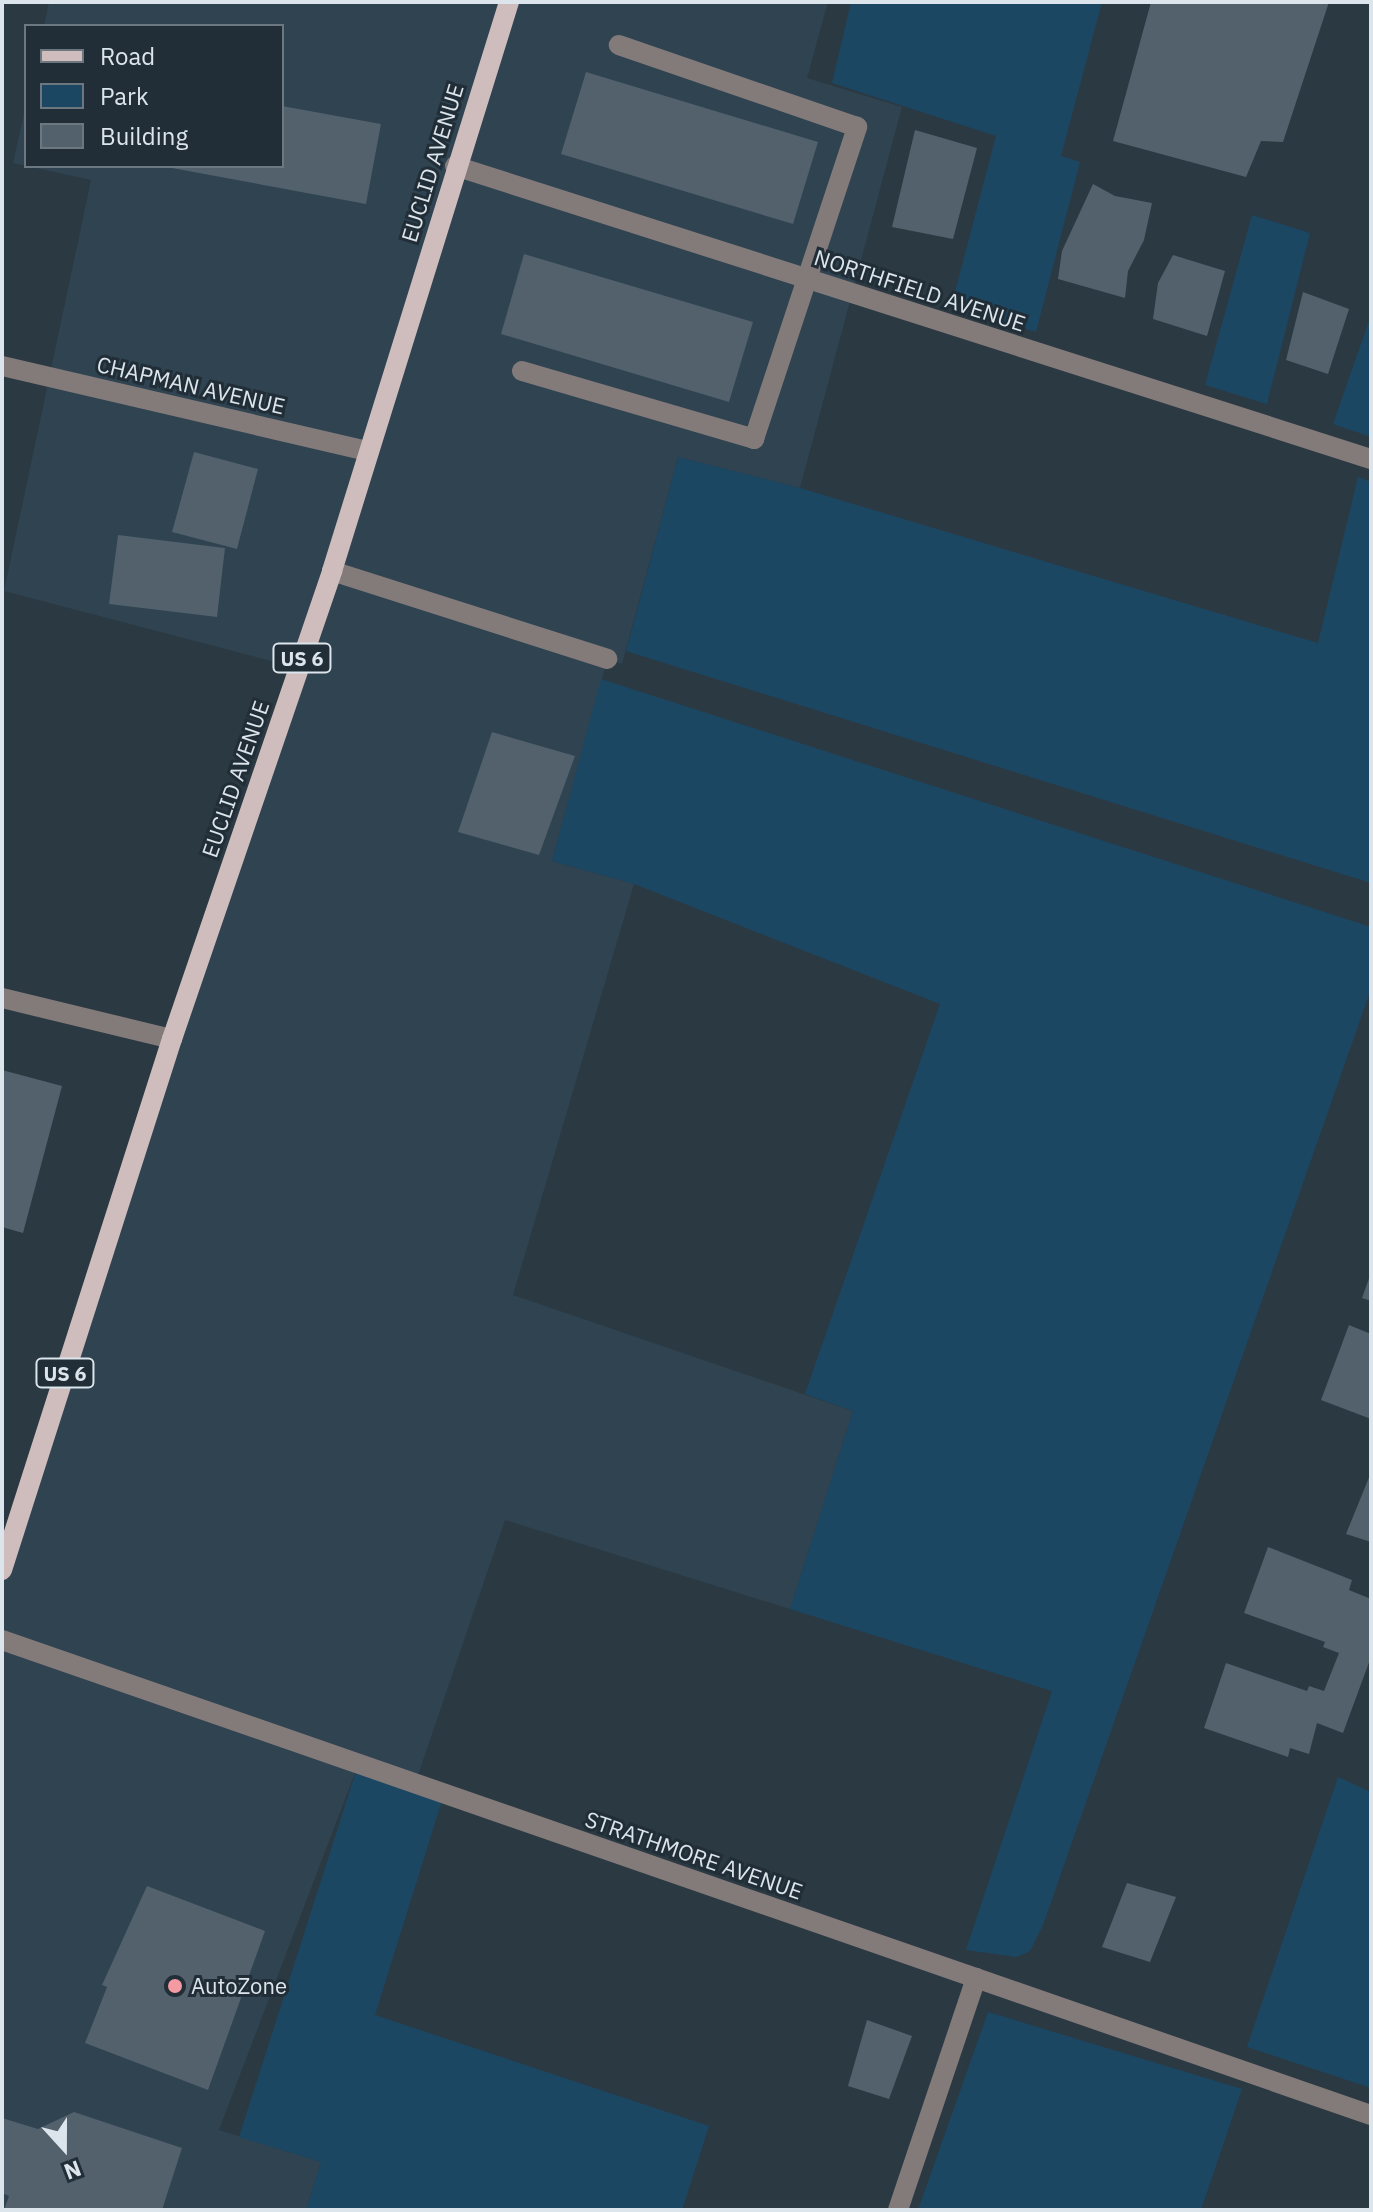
<!DOCTYPE html>
<html>
<head>
<meta charset="utf-8">
<style>
  body { margin:0 }
  #map { position:relative; width:1373px; height:2212px; overflow:hidden; background:#2b3942; font-family:"IBM Plex Sans",sans-serif }
  div>[style] { position:absolute }
  .built>* { inset:0; background:#2f4351 }
  .green>* { inset:0; background:#1c4763 }
  .building>* { inset:0; background:#52616c }
  .minor>* { height:20px; margin:-10px; padding:0 10px; transform-origin:10px; border-radius:10px; background:#837a7a }
  .major>* { height:20px; margin:-10px; padding:0 10px; transform-origin:10px; border-radius:10px; background:#cfbdbd }
  .dots>* { width:22px; height:22px; translate:-50% -50%; box-sizing:border-box; border:4px solid #212e38; border-radius:50% }
  span { translate:-50% -50%; white-space:nowrap; text-align:center; line-height:1.15; -webkit-text-stroke:6px #212e38; paint-order:stroke }
  .shield-label span { padding:2px 6px; background:#212e38; border:2px solid; border-radius:6px; -webkit-text-stroke-width:0 }
  .shield-label { font-size:20px; color:#dce5eb; font-weight:700 }
  .street-label { font-size:22px; color:#dce5eb }
  .poi-label { font-size:22px; color:#dce5eb }
  .left { translate:0 -50%; text-align:left }
  .frame { position:absolute; inset:0; border:4px solid #dce5eb; pointer-events:none }
  .legend { position:absolute; left:24px; top:24px; width:260px; height:144px; box-sizing:border-box; background:#212e38; border:2px solid #6c7780; margin:0; padding:10px 14px; list-style:none; font-size:24px; color:#dce5eb }
  .legend li { display:flex; align-items:center; gap:16px; height:40px }
  .legend b { width:40px; border:2px solid #6c7780 }
  .north { position:absolute; left:24px; top:2108px; width:80px; height:80px; -webkit-text-stroke:6px #212e38; paint-order:stroke; rotate:159deg; font-size:22px; font-weight:700; line-height:32px; text-align:center; color:#dce5eb }
  .north::after { content:''; display:block; margin:auto; width:28px; height:36px; background:#dce5eb; clip-path:polygon(50% 0,100% 100%,50% 72%,0 100%) }
</style>
</head>
<body>
<div id="map">
  <div class="built">
    <div style="clip-path:polygon(49px 2px,828px 2px,807px 78px,902px 107px,800px 488px,678px 457px,622px 664px,607px 660px,552px 861px,634px 884px,513px 1295px,853px 1411px,790px 1609px,505px 1520px,415px 1784px,358px 1765px,219px 2130px,321px 2162px,306px 2210px,2px 2210px,2px 1570px,298px 668px,4px 591px,91px 180px,27px 166px,282px 166px,282px 26px,44px 26px)"></div>
    <div style="clip-path:polygon(26px 104px,26px 166px,13px 163px)"></div>
  </div>
  <div class="green">
    <div style="clip-path:polygon(851px 2px,1102px 2px,1061px 156px,1080px 162px,1036px 332px,951px 307px,996px 136px,832px 83px)"></div>
    <div style="clip-path:polygon(1252px 215px,1310px 233px,1267px 404px,1205px 385px)"></div>
    <div style="clip-path:polygon(1371px 315px,1371px 437px,1333px 424px)"></div>
    <div style="clip-path:polygon(678px 457px,800px 488px,1318px 643px,1358px 477px,1371px 482px,1371px 883px,626px 651px)"></div>
    <div style="clip-path:polygon(601px 679px,1371px 927px,1371px 989px,1043px 1925px,1030px 1951px,1017px 1957px,966px 1950px,1052px 1691px,790px 1609px,853px 1411px,805px 1394px,940px 1004px,634px 884px,552px 861px)"></div>
    <div style="clip-path:polygon(358px 1765px,444px 1794px,375px 2015px,709px 2126px,682px 2210px,306px 2210px,321px 2162px,239px 2137px)"></div>
    <div style="clip-path:polygon(1338px 1777px,1371px 1792px,1371px 2088px,1247px 2047px)"></div>
    <div style="clip-path:polygon(988px 2012px,1242px 2089px,1201px 2210px,918px 2210px)"></div>
  </div>
  <div class="building">
    <div style="clip-path:polygon(1151px 2px,1329px 2px,1283px 142px,1261px 141px,1246px 177px,1113px 141px)"></div>
    <div style="clip-path:polygon(586px 72px,818px 142px,793px 224px,561px 154px)"></div>
    <div style="clip-path:polygon(282px 106px,381px 124px,366px 204px,172px 168px,282px 166px)"></div>
    <div style="clip-path:polygon(915px 130px,977px 148px,953px 239px,892px 227px)"></div>
    <div style="clip-path:polygon(1093px 184px,1115px 196px,1152px 203px,1144px 240px,1128px 271px,1125px 298px,1058px 279px,1062px 251px)"></div>
    <div style="clip-path:polygon(524px 254px,753px 322px,729px 402px,501px 334px)"></div>
    <div style="clip-path:polygon(1173px 255px,1225px 271px,1207px 336px,1153px 319px,1158px 283px)"></div>
    <div style="clip-path:polygon(1303px 292px,1349px 309px,1328px 374px,1286px 360px)"></div>
    <div style="clip-path:polygon(194px 452px,258px 469px,237px 549px,172px 532px)"></div>
    <div style="clip-path:polygon(118px 535px,225px 548px,217px 617px,109px 604px)"></div>
    <div style="clip-path:polygon(492px 732px,575px 756px,539px 855px,458px 832px)"></div>
    <div style="clip-path:polygon(2px 1070px,62px 1086px,23px 1233px,2px 1227px)"></div>
    <div style="clip-path:polygon(1371px 1273px,1371px 1301px,1362px 1298px)"></div>
    <div style="clip-path:polygon(1349px 1325px,1371px 1334px,1371px 1419px,1321px 1400px)"></div>
    <div style="clip-path:polygon(1370px 1475px,1371px 1475px,1371px 1542px,1346px 1534px)"></div>
    <div style="clip-path:polygon(1268px 1547px,1352px 1580px,1349px 1590px,1371px 1599px,1371px 1657px,1343px 1733px,1317px 1723px,1309px 1754px,1290px 1748px,1288px 1757px,1204px 1728px,1226px 1663px,1307px 1691px,1309px 1686px,1324px 1691px,1339px 1653px,1323px 1647px,1325px 1642px,1244px 1613px)"></div>
    <div style="clip-path:polygon(1127px 1883px,1176px 1897px,1150px 1962px,1102px 1947px)"></div>
    <div style="clip-path:polygon(147px 1886px,265px 1931px,208px 2090px,85px 2043px,107px 1987px,102px 1985px)"></div>
    <div style="clip-path:polygon(867px 2020px,912px 2036px,889px 2099px,848px 2086px)"></div>
    <div style="clip-path:polygon(74px 2112px,182px 2148px,162px 2210px,4px 2210px,9px 2196px,2px 2193px,2px 2118px,38px 2129px)"></div>
  </div>
  <div class="minor">
    <div style="left:455px;top:166px;width:962px;rotate:17.74deg"></div>
    <div style="left:2px;top:366px;width:376px;rotate:13.1deg"></div>
    <div style="left:522px;top:371px;width:242px;rotate:16.3deg"></div>
    <div style="left:754px;top:439px;width:329px;rotate:-71.7deg"></div>
    <div style="left:857px;top:127px;width:252px;rotate:-161deg"></div>
    <div style="left:332px;top:571px;width:289px;rotate:17.7deg"></div>
    <div style="left:2px;top:998px;width:175px;rotate:13.6deg"></div>
    <div style="left:2px;top:1640px;width:1449px;rotate:19.14deg"></div>
    <div style="left:898px;top:2210px;width:245px;rotate:-71.4deg"></div>
  </div>
  <div class="major">
    <div style="left:2px;top:1570px;width:558px;rotate:-72.25deg"></div>
    <div style="left:172px;top:1039px;width:495px;rotate:-71.1deg"></div>
    <div style="left:332px;top:571px;width:596px;rotate:-72.72deg"></div>
  </div>
  <div class="dots">
    <div style="left:175px;top:1986px;background:#f49aa2"></div>
  </div>
  <div class="shield-label">
    <span style="left:302px;top:658px">US 6</span>
    <span style="left:65px;top:1373px">US 6</span>
  </div>
  <div class="street-label">
    <span style="left:432px;top:163px;rotate:-73deg">EUCLID AVENUE</span>
    <span style="left:920px;top:290px;rotate:18deg">NORTHFIELD AVENUE</span>
    <span style="left:191px;top:385px;rotate:13deg">CHAPMAN AVENUE</span>
    <span style="left:235px;top:779px;rotate:-71deg">EUCLID AVENUE</span>
    <span style="left:694px;top:1855px;rotate:19deg">STRATHMORE AVENUE</span>
  </div>
  <div class="poi-label">
    <span class="left" style="left:191px;top:1986px">AutoZone</span>
  </div>
  <div class="frame"></div>
  <ul class="legend">
  <li><b style="height:10px;background:#cfbdbd"></b>Road</li>
  <li><b style="height:22px;background:#1c4763"></b>Park</li>
  <li><b style="height:22px;background:#52616c"></b>Building</li>
  </ul>
  <div class="north">N</div>
</div>
</body>
</html>
